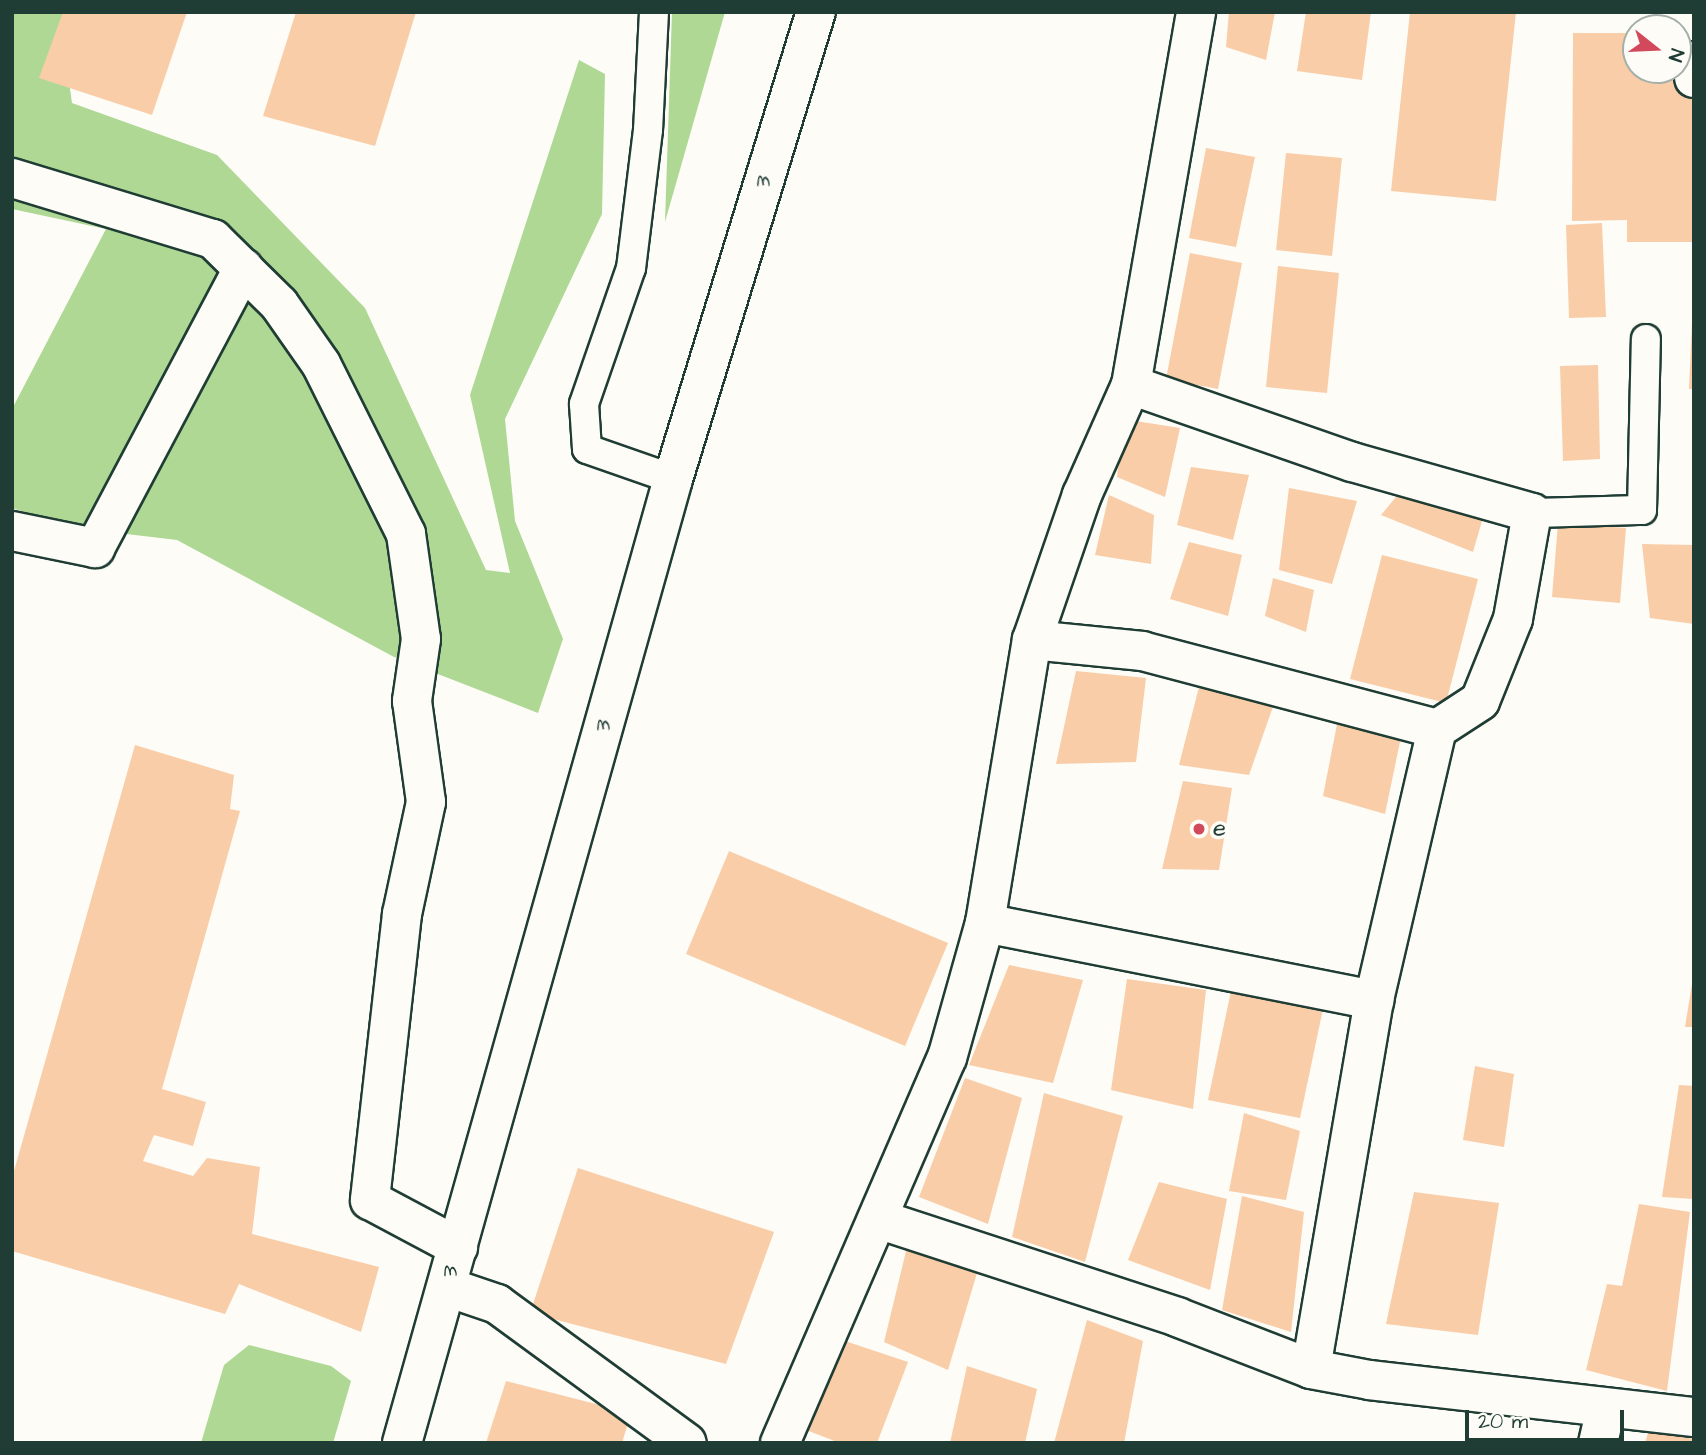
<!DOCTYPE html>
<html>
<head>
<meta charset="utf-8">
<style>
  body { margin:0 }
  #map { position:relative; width:1706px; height:1455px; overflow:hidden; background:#fdfcf7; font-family:"Architects Daughter",sans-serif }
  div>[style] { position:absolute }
  .green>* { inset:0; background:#afd895 }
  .building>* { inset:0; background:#f9cda8 }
  .roads { filter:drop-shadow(2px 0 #1f3d34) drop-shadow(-2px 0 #1f3d34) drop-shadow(0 2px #1f3d34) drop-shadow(0 -2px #1f3d34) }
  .lane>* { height:28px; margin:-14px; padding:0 14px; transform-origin:14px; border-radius:14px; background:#fdfcf7 }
  .street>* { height:38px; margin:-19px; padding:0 19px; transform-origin:19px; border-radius:19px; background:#fdfcf7 }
  .secondary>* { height:38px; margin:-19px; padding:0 19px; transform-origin:19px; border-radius:19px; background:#fdfcf7 }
  .dots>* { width:19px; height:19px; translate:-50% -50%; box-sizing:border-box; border:4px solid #fdfcf7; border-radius:50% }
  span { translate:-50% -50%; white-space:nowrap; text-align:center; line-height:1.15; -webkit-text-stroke:7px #fdfcf7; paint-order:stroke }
  .street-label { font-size:24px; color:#1f3d34 }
  .poi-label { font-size:24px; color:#1f3d34 }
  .left { translate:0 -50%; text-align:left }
  .frame { position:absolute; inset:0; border:14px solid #1f3d34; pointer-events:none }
  .north { position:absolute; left:1622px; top:14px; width:70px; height:70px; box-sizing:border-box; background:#fdfcf7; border:2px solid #a4b0a9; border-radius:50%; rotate:108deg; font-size:19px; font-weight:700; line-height:28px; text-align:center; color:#1f3d34 }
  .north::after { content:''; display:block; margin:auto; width:24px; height:32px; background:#d1495b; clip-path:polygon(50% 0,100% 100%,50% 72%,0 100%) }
  .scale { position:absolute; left:1465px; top:1410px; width:159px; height:32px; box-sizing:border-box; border:4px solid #1f3d34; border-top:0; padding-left:9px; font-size:21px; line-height:24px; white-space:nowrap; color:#1f3d34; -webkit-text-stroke:5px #fdfcf7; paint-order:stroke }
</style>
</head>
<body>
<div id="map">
  <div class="green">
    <div style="clip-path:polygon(12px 12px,68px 12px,62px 31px,72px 103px,217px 155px,365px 308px,486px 570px,510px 573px,470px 395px,579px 60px,605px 74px,602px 214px,505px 419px,515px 521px,563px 639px,538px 713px,394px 657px,177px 540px,76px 528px,12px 508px,12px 409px,106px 229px,12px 209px)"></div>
    <div style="clip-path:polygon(672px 12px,725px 12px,665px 222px)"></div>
    <div style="clip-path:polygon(249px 1345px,331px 1366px,351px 1381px,333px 1443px,201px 1443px,224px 1365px)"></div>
  </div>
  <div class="building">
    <div style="clip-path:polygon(63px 12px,187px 12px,152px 115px,39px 78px)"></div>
    <div style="clip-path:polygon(296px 12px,416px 12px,375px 146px,263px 116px)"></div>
    <div style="clip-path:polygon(1229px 12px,1275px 12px,1266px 60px,1226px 47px)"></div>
    <div style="clip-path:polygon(1306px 12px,1371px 12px,1362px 80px,1297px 71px)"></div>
    <div style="clip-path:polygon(1410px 12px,1516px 12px,1496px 201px,1391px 191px)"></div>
    <div style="clip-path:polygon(1573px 33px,1636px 33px,1636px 70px,1678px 70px,1694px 53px,1694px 242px,1627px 242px,1627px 220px,1572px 221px)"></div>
    <div style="clip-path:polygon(1206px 148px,1255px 157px,1236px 247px,1189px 238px)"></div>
    <div style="clip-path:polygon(1286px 153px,1342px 158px,1332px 256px,1276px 250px)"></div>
    <div style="clip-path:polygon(1602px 223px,1606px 317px,1569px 318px,1566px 225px)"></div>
    <div style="clip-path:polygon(1190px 253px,1242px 263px,1218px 389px,1166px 379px)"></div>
    <div style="clip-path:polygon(1278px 266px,1339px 273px,1327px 393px,1266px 387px)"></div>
    <div style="clip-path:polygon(1692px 323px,1694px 323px,1694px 389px,1689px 389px)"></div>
    <div style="clip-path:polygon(1598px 365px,1600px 459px,1563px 461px,1560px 366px)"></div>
    <div style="clip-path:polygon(1123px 419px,1180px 428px,1165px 497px,1117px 477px)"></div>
    <div style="clip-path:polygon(1191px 467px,1249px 475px,1233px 540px,1177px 525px)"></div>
    <div style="clip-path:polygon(1289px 488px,1357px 501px,1332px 584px,1279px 570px)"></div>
    <div style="clip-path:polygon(1401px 491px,1488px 500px,1473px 552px,1381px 515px)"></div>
    <div style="clip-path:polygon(1109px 495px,1154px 515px,1151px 564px,1095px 555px)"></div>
    <div style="clip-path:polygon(1558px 523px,1626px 528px,1620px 603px,1552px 597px)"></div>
    <div style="clip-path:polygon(1189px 542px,1242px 555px,1228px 616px,1170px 599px)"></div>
    <div style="clip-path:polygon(1642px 544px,1694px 545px,1694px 624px,1650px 618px)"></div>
    <div style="clip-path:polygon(1382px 555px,1478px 579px,1446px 703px,1350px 679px)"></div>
    <div style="clip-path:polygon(1273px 578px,1314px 590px,1306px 632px,1265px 616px)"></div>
    <div style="clip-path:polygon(1076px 671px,1146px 678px,1136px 762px,1056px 764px)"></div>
    <div style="clip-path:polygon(1199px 687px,1275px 701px,1249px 775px,1179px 765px)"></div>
    <div style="clip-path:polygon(1339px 714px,1401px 737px,1385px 814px,1323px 796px)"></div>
    <div style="clip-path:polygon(135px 745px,234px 775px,230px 809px,240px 811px,162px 1089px,206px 1102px,193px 1146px,154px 1135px,143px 1161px,193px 1176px,207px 1158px,260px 1167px,252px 1234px,379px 1267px,361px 1332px,239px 1284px,225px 1314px,12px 1251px,12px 1178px)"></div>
    <div style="clip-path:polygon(1183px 781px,1232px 788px,1219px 870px,1162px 869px)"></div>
    <div style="clip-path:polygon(729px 851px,948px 943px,905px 1046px,686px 954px)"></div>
    <div style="clip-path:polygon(1009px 965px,1083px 980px,1053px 1083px,969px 1065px)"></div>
    <div style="clip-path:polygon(1127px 979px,1206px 990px,1193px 1109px,1111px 1090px)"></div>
    <div style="clip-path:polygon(1692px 984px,1694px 985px,1694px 1027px,1685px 1027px)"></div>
    <div style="clip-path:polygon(1231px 991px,1323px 1009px,1300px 1118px,1208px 1100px)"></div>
    <div style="clip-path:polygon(1475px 1066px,1514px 1074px,1504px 1147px,1463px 1140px)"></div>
    <div style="clip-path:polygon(965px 1078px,1022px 1098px,988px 1224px,919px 1197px)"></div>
    <div style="clip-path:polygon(1679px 1085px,1694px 1086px,1694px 1199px,1662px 1197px)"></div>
    <div style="clip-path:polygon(1044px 1093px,1123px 1116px,1085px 1262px,1012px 1237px)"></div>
    <div style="clip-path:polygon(1244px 1113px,1300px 1131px,1286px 1200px,1229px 1191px)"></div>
    <div style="clip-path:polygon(578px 1168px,774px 1232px,726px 1364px,530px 1313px)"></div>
    <div style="clip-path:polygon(1159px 1182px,1227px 1199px,1210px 1290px,1128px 1260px)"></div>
    <div style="clip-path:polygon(1414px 1192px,1499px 1203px,1478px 1335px,1386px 1324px)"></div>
    <div style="clip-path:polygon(1242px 1196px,1304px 1212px,1291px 1332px,1222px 1310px)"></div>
    <div style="clip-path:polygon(1639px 1204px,1690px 1212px,1667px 1391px,1586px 1370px,1607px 1284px,1622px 1286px)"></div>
    <div style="clip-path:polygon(908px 1243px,980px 1263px,948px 1370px,884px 1342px)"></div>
    <div style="clip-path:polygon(1087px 1320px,1143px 1341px,1124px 1443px,1054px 1443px)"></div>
    <div style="clip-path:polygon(842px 1340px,908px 1362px,877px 1443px,840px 1443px,806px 1430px)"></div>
    <div style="clip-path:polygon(967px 1366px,1037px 1389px,1025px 1443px,950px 1443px)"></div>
    <div style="clip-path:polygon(506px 1381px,631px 1413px,622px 1443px,486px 1443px)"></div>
    <div style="clip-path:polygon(1648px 1433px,1694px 1436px,1694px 1443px,1645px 1443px)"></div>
  </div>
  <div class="roads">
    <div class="lane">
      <div style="left:654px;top:12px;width:118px;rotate:92.9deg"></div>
      <div style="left:648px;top:130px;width:139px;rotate:97deg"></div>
      <div style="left:631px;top:268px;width:144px;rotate:109.1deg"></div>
      <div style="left:584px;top:404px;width:45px;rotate:86.2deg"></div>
      <div style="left:587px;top:449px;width:91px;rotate:19.2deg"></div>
      <div style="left:1532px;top:513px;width:110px;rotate:-1.6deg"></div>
      <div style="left:1642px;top:510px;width:171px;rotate:-88.7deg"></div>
    </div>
    <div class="street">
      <div style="left:1694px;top:61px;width:17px;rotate:90deg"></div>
      <div style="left:12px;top:178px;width:210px;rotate:16.9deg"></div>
      <div style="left:213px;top:239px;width:93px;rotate:44.6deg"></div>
      <div style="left:279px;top:304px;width:73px;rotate:55deg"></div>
      <div style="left:321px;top:364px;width:190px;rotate:63.4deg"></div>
      <div style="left:406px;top:534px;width:106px;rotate:81.9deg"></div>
      <div style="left:421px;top:639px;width:63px;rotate:98.3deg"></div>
      <div style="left:412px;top:701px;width:102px;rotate:82.1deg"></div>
      <div style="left:426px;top:802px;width:115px;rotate:102.1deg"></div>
      <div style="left:402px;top:914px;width:288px;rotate:96.4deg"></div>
      <div style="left:370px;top:1200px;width:100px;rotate:28.1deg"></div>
      <div style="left:1131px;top:385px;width:234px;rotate:19.2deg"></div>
      <div style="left:1352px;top:462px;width:187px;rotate:15.8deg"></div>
      <div style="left:1532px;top:513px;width:108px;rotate:100.2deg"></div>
      <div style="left:1513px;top:619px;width:88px;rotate:111.9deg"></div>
      <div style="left:1480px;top:701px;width:51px;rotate:146.9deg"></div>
      <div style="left:12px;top:531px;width:85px;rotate:11.6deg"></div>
      <div style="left:95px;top:548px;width:317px;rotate:-62.1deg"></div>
      <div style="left:1032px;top:640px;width:111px;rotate:5.7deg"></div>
      <div style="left:1142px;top:651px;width:305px;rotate:14.8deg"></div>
      <div style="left:1437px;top:729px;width:278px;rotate:103.1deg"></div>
      <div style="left:985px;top:923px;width:397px;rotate:11.2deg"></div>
      <div style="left:1374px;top:1000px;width:374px;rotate:99.7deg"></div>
      <div style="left:878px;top:1219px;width:315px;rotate:18.1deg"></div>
      <div style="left:1177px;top:1317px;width:144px;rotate:21.2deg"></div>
      <div style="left:1311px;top:1369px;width:59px;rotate:10.7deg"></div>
      <div style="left:1369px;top:1380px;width:327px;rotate:6.5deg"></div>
      <div style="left:447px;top:1287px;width:53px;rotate:18.8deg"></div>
      <div style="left:497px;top:1304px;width:235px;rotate:36.2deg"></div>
      <div style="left:780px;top:1443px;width:420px;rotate:-66.6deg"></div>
      <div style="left:947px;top:1058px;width:140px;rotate:-74.3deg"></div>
      <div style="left:985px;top:923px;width:287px;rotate:-80.6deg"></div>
      <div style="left:1032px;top:640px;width:153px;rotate:-71deg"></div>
      <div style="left:1082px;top:495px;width:120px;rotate:-66deg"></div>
      <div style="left:1131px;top:385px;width:379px;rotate:-80.1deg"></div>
      <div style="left:1598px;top:1443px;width:36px;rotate:-77deg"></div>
    </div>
    <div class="secondary">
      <div style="left:402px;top:1443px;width:1001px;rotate:-74.3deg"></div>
      <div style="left:673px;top:479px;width:488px;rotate:-73deg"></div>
    </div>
  </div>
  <div class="dots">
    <div style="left:1199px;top:829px;background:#d1495b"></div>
  </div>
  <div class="street-label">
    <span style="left:764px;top:182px;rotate:-73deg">3</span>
    <span style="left:604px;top:726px;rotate:-74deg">3</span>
    <span style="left:451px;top:1272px;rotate:-74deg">3</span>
  </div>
  <div class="poi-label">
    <span class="left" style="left:1213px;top:829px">e</span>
  </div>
  <div class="frame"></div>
  <div class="north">N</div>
  <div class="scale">20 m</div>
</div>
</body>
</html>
